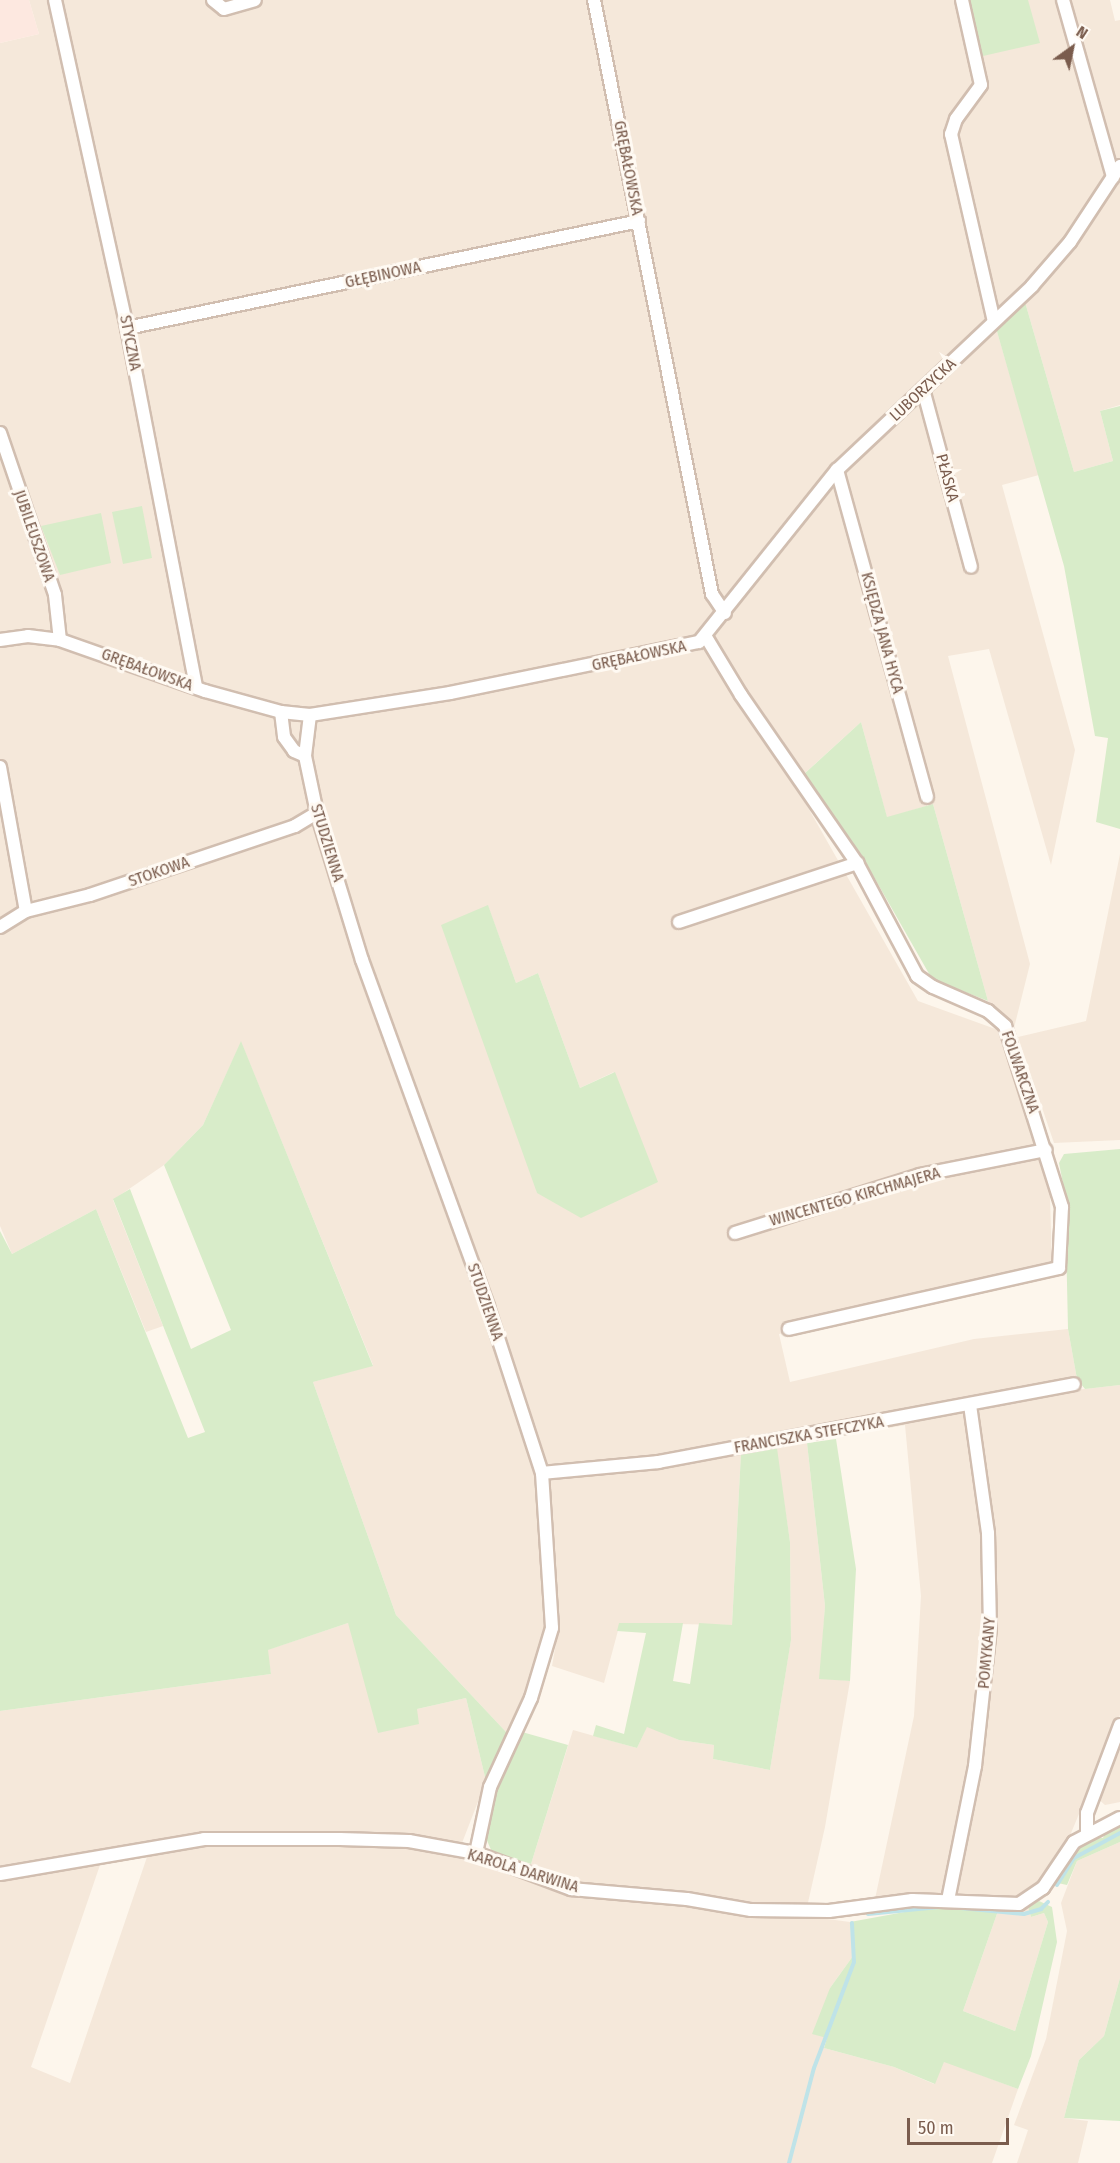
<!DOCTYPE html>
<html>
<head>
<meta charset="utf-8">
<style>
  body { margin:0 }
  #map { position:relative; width:1120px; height:2163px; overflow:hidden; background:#fdf6ec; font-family:"Fira Sans Condensed",sans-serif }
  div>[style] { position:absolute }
  .residential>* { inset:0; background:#f5e8da }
  .commercial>* { inset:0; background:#fde8e0 }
  .green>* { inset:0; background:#d8ecc9 }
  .stream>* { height:4px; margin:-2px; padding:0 2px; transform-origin:2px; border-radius:2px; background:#bfe3e8 }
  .roads { filter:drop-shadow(2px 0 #d1beb0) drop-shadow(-2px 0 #d1beb0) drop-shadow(0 2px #d1beb0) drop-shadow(0 -2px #d1beb0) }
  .street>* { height:12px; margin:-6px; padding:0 6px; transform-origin:6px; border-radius:6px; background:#fff }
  span { translate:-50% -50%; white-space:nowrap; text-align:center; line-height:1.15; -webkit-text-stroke:6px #fffaf3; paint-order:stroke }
  .street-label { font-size:16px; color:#7a5c4d }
  .north { position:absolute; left:1042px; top:18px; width:60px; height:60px; -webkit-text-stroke:4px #fffaf3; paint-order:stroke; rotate:33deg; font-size:16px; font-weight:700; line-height:24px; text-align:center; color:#7a5c4d }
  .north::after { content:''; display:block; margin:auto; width:21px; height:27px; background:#7a5c4d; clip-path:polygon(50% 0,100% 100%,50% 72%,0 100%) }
  .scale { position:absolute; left:907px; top:2118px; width:102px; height:27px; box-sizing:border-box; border:3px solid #7a5c4d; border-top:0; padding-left:8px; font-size:18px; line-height:21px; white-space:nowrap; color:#7a5c4d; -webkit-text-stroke:4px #fffaf3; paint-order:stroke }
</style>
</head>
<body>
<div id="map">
  <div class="residential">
    <div style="clip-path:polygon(evenodd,29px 0,1110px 0,1115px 21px,1120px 20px,1120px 405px,1100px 411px,1113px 461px,1074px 472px,1025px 302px,996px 328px,1039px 475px,1002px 485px,1075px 750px,1051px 865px,989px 649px,948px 656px,1030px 964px,1013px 1032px,1005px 1017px,988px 1001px,933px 804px,887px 818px,861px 722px,794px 783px,918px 1001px,1001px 1031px,1049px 1164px,1052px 1266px,779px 1334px,790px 1382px,974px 1339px,1068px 1329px,1077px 1379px,1031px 1395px,1120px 1385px,1120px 1715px,1069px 1838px,1034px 1887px,1012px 1899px,942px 1894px,875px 1899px,914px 1716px,921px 1596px,905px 1425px,807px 1443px,825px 1606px,820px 1678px,850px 1681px,825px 1827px,805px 1916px,850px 1922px,853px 1956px,830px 1988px,824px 2048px,894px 2067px,934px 2084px,944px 2061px,1018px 2089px,992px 2163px,0 2163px,0 1711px,271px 1674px,267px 1650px,348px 1623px,417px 1709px,466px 1698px,486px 1781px,462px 1843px,531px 1864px,573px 1730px,637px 1748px,647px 1726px,679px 1740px,714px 1745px,713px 1759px,770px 1770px,791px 1639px,790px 1542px,776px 1448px,741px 1453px,732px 1625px,620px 1623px,604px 1683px,552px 1666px,559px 1626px,548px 1483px,553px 1477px,536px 1478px,545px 1647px,527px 1696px,507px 1733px,396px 1615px,313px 1382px,373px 1365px,241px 1042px,203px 1125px,164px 1165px,113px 1200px,163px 1326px,146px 1332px,96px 1209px,12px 1254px,0 1226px,0 43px,39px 34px,29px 0,488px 906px,516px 983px,538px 973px,580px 1088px,614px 1072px,537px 1193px,488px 906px,29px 0,147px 1857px,70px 2083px,31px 2067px,100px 1865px,147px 1857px)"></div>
    <div style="clip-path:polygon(1120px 854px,1120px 1140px,1054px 1143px,1018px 1037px,1086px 1021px)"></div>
    <div style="clip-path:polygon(1120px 1732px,1120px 1802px,1105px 1805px,1096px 1797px)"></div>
    <div style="clip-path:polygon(1120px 1842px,1120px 1978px,1104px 2036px,1079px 2060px,1064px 2118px,1088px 2121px,1078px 2163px,1017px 2163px,1028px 2130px,1014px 2125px,1046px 2039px,1067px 1931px,1061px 1903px,1077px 1861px)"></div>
    <div style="clip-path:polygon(1028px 1907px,1031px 1917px,1044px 1913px,1048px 1922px,1015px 2031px,963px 2011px,999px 1908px)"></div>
  </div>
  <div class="commercial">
    <div style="clip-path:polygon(0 0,29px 0,39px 34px,0 43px)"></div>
  </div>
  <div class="green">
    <div style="clip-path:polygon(968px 0,1028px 0,1040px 43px,983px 56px)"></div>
    <div style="clip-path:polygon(1025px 302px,1074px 472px,1113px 461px,1100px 411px,1120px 406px,1120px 829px,1096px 822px,1108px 738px,1095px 736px,1064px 566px,996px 328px)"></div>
    <div style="clip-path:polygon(142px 506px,152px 558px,123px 564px,112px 512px)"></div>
    <div style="clip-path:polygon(101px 513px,111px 563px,60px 575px,41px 526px)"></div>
    <div style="clip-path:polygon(861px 722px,887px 817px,933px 804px,988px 1001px,932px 979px,862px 856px,803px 775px)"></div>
    <div style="clip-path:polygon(488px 905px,516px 983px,538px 973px,580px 1088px,615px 1072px,658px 1182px,581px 1218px,537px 1193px,441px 925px)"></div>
    <div style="clip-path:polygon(241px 1041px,373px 1366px,313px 1382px,396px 1615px,507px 1733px,486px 1781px,466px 1698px,417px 1709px,419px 1724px,378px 1733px,348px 1623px,268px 1650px,271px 1674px,0 1711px,0 1231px,12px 1254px,96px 1209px,188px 1438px,205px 1432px,113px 1199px,130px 1189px,191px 1349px,231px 1330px,164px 1165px,203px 1125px)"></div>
    <div style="clip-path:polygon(1120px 1149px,1120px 1385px,1085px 1389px,1077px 1379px,1068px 1329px,1065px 1194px,1059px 1163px,1064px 1154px)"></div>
    <div style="clip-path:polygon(836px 1439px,856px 1569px,850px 1681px,819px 1679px,825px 1606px,807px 1443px)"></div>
    <div style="clip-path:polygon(777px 1448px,790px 1542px,791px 1640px,770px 1770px,713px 1759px,714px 1745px,679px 1740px,647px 1727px,637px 1748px,593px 1736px,596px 1725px,624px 1734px,646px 1633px,617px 1631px,619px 1623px,683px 1623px,673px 1681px,690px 1684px,699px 1623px,732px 1625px,741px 1453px)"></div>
    <div style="clip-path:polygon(522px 1732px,568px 1745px,531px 1864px,492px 1852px,485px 1836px,489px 1806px)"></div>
    <div style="clip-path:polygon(1120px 1816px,1120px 1842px,1077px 1861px,1067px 1885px,1053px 1882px,1087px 1836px,1103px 1838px,1109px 1820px)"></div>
    <div style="clip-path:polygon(1039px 1901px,1052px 1907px,1057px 1942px,1031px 2056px,1018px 2089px,944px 2062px,935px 2084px,894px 2067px,824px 2048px,827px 2038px,812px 2034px,830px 1988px,853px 1956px,850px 1922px,948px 1904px,999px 1908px,963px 2011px,1015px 2031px,1048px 1922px,1044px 1913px,1031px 1917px,1028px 1907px)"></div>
    <div style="clip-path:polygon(1120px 1978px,1120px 2121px,1064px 2118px,1079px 2060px,1104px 2036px)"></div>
  </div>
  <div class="stream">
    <div style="left:1057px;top:1885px;width:32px;rotate:-58deg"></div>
    <div style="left:1074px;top:1858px;width:52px;rotate:-28.5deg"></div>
    <div style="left:950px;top:1907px;width:74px;rotate:5.4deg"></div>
    <div style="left:1024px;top:1914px;width:18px;rotate:-16deg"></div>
    <div style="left:1041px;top:1909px;width:10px;rotate:-45deg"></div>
    <div style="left:868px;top:1914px;width:71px;rotate:-5.6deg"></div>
    <div style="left:789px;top:2163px;width:98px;rotate:-75.3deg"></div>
    <div style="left:814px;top:2068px;width:113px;rotate:-69.3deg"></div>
    <div style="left:854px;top:1962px;width:39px;rotate:-93deg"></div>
  </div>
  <div class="roads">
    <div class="street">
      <div style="left:55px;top:0;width:336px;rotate:77.6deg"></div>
      <div style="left:127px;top:328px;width:366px;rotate:79.1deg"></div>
      <div style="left:213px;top:0;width:14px;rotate:39deg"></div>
      <div style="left:224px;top:9px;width:32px;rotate:-16deg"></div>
      <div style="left:594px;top:0;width:606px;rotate:78.76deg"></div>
      <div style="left:712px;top:594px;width:23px;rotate:56deg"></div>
      <div style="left:962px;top:0;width:87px;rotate:77.4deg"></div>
      <div style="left:981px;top:85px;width:42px;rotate:126.3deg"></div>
      <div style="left:956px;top:119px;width:16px;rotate:108deg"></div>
      <div style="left:951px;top:134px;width:192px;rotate:77.1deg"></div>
      <div style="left:1063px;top:0;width:184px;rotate:74.2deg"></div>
      <div style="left:127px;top:328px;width:523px;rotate:-11.8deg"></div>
      <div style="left:923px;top:389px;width:184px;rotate:74.9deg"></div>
      <div style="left:0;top:433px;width:171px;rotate:71.2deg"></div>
      <div style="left:55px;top:595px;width:45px;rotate:83.7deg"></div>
      <div style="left:837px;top:470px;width:339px;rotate:74.6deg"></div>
      <div style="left:706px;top:637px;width:68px;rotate:58.9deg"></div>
      <div style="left:741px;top:695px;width:204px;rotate:55.4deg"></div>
      <div style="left:857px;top:863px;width:128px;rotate:62deg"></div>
      <div style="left:917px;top:976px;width:19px;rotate:35deg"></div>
      <div style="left:933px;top:987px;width:60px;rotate:23.6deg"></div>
      <div style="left:988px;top:1011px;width:23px;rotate:41deg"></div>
      <div style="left:1005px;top:1026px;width:190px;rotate:72.5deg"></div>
      <div style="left:1062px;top:1207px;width:61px;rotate:92.8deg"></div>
      <div style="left:1059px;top:1268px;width:277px;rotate:167.3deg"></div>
      <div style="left:0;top:640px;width:28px;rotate:-8deg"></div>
      <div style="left:28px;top:636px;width:32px;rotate:7deg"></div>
      <div style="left:60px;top:640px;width:154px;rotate:19.4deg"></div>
      <div style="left:205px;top:691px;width:79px;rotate:15.4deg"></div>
      <div style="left:281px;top:712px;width:29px;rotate:6deg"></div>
      <div style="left:310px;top:715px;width:142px;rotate:-8.9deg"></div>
      <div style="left:450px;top:693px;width:254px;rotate:-11.6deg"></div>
      <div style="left:699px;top:642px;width:221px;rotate:-51.3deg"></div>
      <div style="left:837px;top:470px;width:268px;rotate:-43.3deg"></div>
      <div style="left:1032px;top:286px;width:58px;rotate:-49.2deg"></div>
      <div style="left:1070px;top:242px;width:91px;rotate:-56.7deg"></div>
      <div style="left:281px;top:712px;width:25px;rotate:83deg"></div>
      <div style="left:284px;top:737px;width:17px;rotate:54deg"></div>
      <div style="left:294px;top:751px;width:12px;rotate:24deg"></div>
      <div style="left:310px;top:715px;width:41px;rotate:97deg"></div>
      <div style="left:305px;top:756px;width:58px;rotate:78.1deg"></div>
      <div style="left:317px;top:813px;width:154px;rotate:73deg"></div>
      <div style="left:362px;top:960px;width:369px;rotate:70deg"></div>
      <div style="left:488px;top:1307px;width:175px;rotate:72deg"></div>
      <div style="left:542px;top:1473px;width:155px;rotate:86.3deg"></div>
      <div style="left:552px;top:1628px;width:73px;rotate:106.7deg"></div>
      <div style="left:531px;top:1698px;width:98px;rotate:114.7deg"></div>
      <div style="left:490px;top:1787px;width:67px;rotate:102deg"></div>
      <div style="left:0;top:767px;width:146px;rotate:79.8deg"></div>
      <div style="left:679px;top:922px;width:188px;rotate:-18.3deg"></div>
      <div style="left:0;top:927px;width:31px;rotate:-32deg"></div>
      <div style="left:26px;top:911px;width:66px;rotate:-14deg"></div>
      <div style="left:90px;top:895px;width:216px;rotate:-18.6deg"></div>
      <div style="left:295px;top:826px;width:26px;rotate:-31deg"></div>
      <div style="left:735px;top:1233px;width:194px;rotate:-17.4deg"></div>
      <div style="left:920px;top:1175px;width:128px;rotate:-11.2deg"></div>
      <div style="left:542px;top:1473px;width:117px;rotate:-5.4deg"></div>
      <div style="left:658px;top:1462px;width:423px;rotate:-10.6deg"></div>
      <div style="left:1087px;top:1833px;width:20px;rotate:-90deg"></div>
      <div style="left:1087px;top:1813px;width:94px;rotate:-69.4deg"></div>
      <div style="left:0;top:1874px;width:207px;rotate:-9.7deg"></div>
      <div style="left:204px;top:1839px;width:136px"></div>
      <div style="left:340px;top:1839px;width:69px;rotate:1.7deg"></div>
      <div style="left:409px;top:1841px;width:68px;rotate:10.2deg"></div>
      <div style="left:476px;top:1853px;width:102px;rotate:20.8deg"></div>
      <div style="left:571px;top:1889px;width:116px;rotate:4.9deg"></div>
      <div style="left:687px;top:1899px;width:65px;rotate:9.8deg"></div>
      <div style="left:751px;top:1910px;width:78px;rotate:0.7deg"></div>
      <div style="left:829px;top:1911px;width:84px;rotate:-7.5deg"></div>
      <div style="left:912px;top:1900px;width:107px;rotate:2.1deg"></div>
      <div style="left:1019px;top:1904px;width:29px;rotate:-34deg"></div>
      <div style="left:1043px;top:1888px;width:55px;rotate:-56deg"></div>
      <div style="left:1074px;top:1842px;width:52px;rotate:-27.6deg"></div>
      <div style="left:948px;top:1900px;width:137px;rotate:-78.6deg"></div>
      <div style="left:975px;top:1766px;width:139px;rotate:-83.8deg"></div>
      <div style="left:990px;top:1628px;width:95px;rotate:-91.2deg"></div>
      <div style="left:988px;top:1533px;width:129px;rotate:-98deg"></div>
    </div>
  </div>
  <div class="street-label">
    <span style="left:628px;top:168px;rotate:79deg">GRĘBAŁOWSKA</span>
    <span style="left:383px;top:275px;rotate:-12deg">GŁĘBINOWA</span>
    <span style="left:130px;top:343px;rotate:79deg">STYCZNA</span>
    <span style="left:923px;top:390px;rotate:-43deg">LUBORZYCKA</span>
    <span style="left:947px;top:478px;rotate:75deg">PŁASKA</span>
    <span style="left:34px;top:536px;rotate:71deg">JUBILEUSZOWA</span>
    <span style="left:882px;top:633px;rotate:75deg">KSIĘDZA JANA HYCA</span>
    <span style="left:639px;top:656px;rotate:-12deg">GRĘBAŁOWSKA</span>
    <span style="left:147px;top:670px;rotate:20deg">GRĘBAŁOWSKA</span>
    <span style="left:327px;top:843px;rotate:73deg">STUDZIENNA</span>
    <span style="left:159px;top:872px;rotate:-19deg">STOKOWA</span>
    <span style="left:1020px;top:1072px;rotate:71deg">FOLWARCZNA</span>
    <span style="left:855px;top:1197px;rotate:-16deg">WINCENTEGO KIRCHMAJERA</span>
    <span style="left:485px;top:1302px;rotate:71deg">STUDZIENNA</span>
    <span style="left:809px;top:1435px;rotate:-10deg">FRANCISZKA STEFCZYKA</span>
    <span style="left:987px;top:1653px;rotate:-85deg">POMYKANY</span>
    <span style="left:523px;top:1871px;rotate:17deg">KAROLA DARWINA</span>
  </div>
  <div class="north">N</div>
  <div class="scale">50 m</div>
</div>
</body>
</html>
